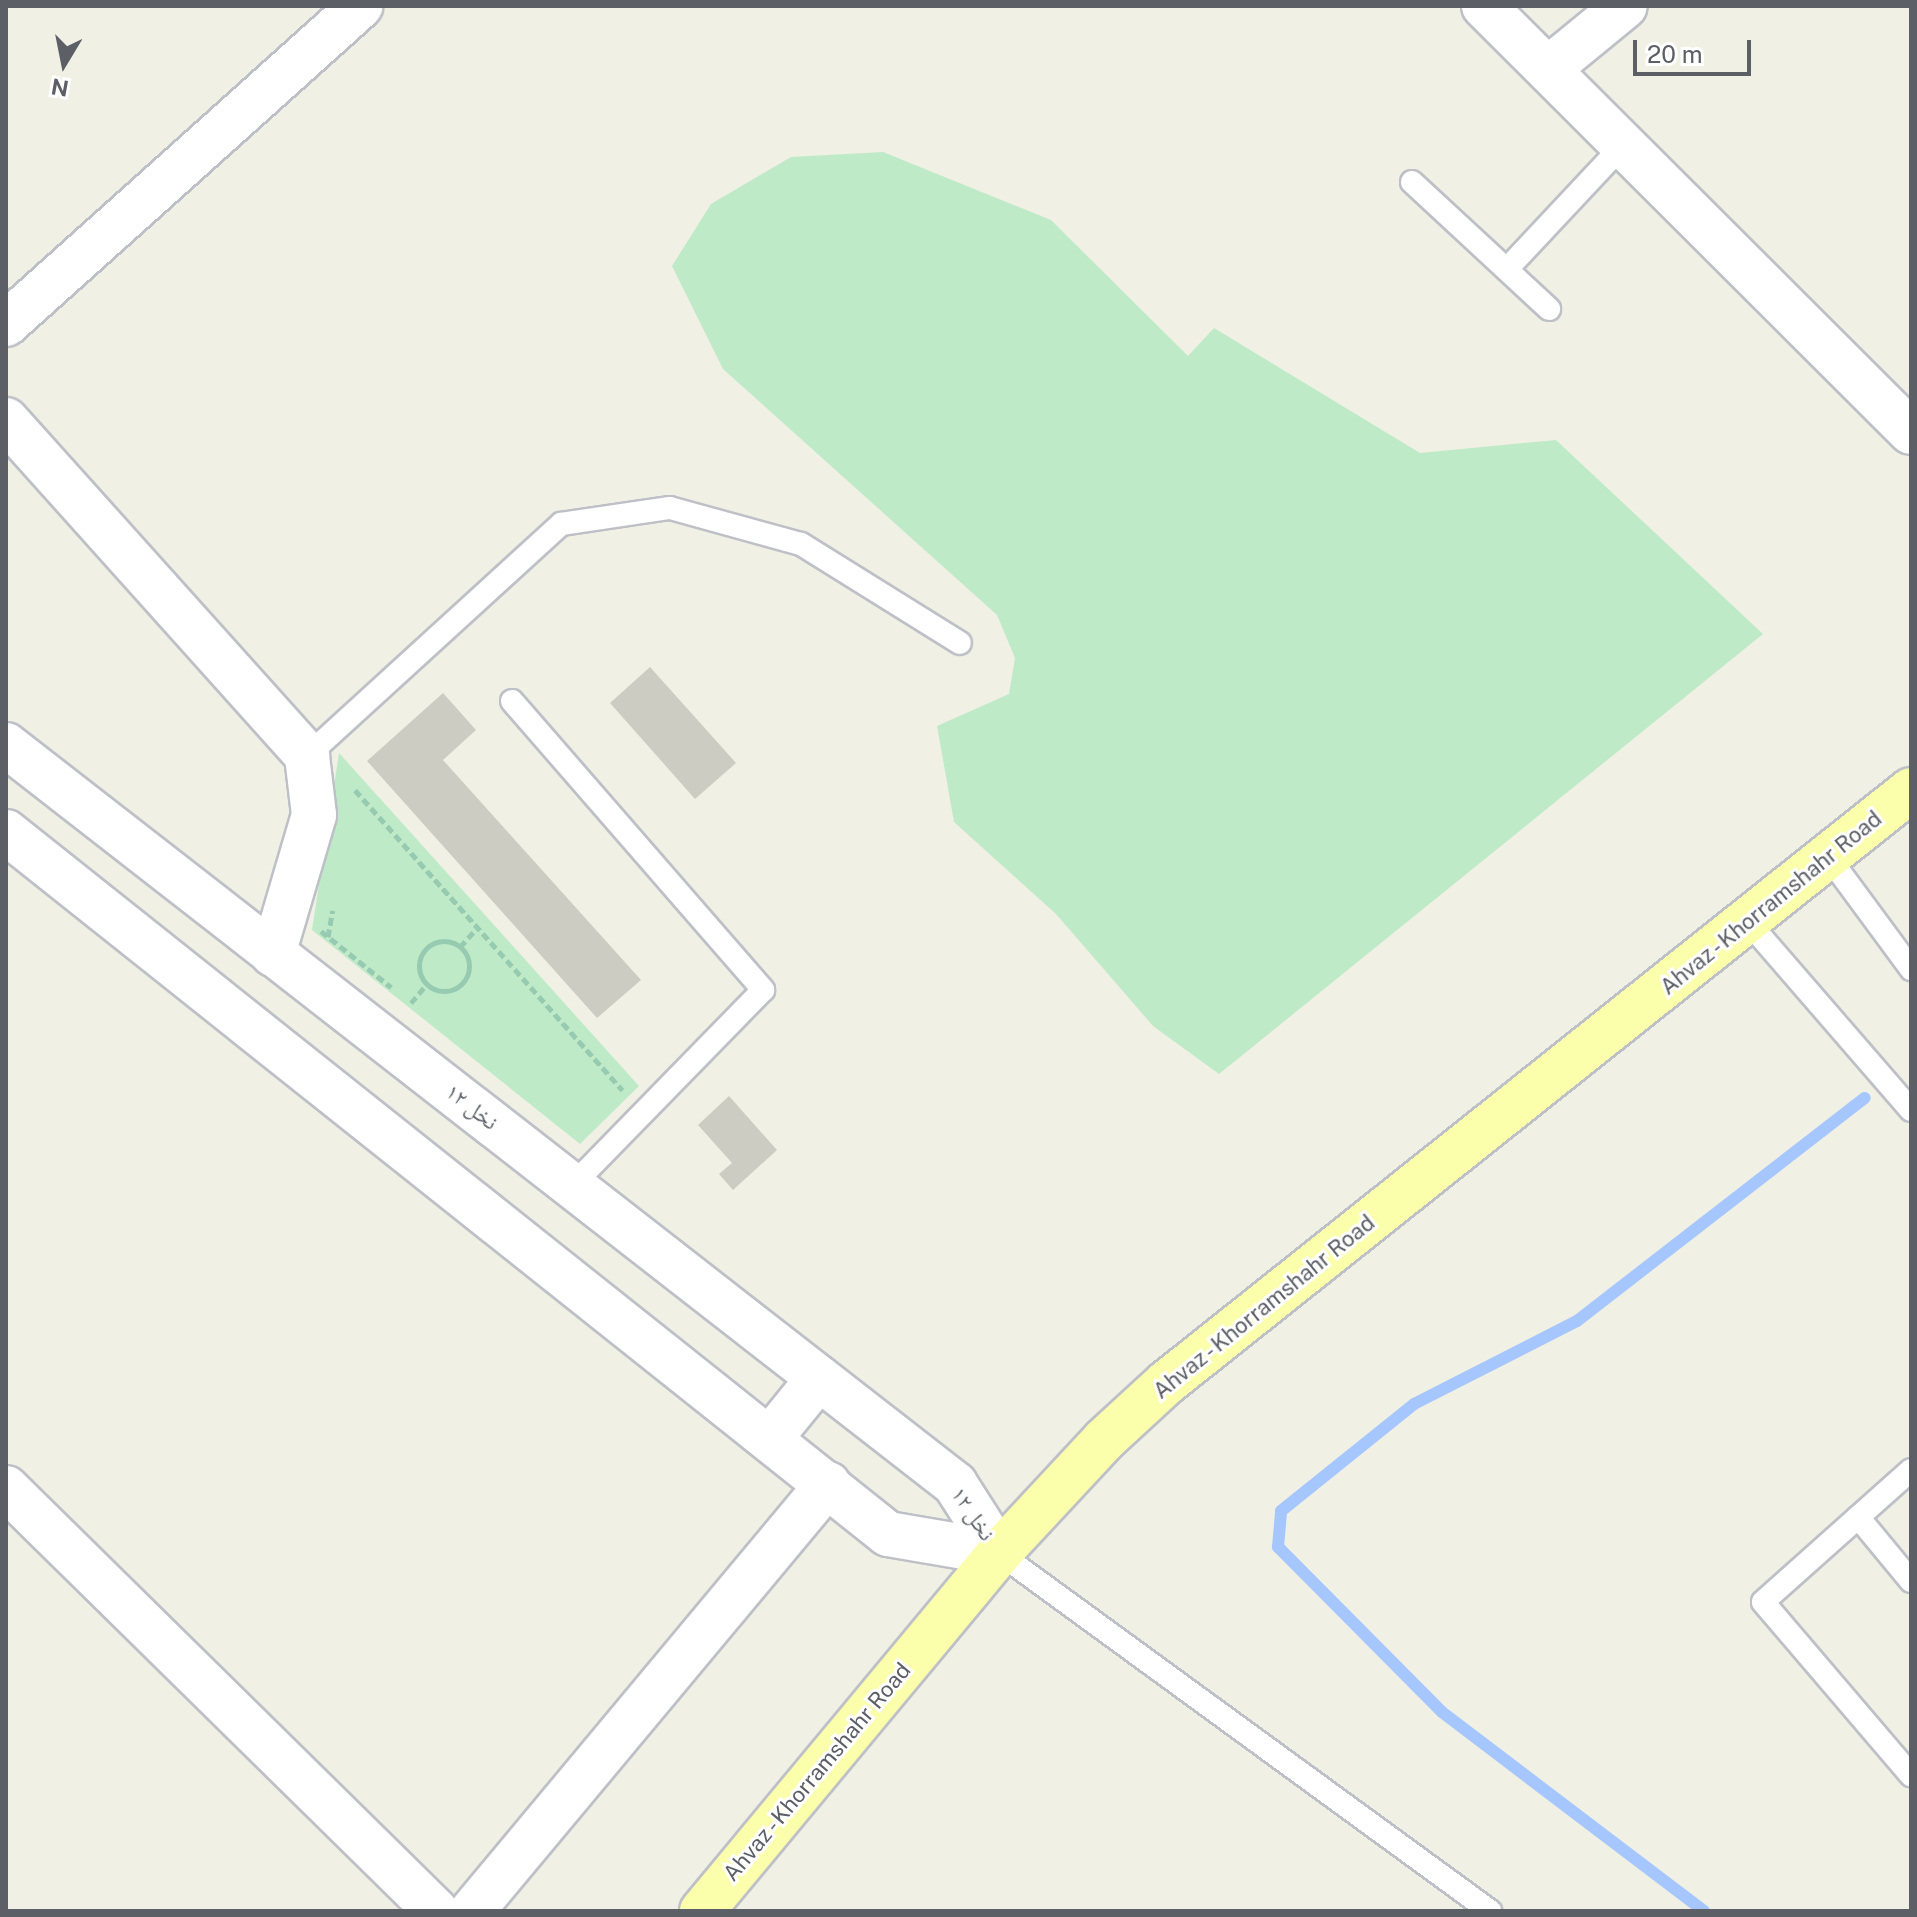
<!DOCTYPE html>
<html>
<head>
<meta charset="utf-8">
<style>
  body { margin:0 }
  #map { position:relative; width:1917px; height:1917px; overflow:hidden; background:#f0f0e4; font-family:"Public Sans","Noto Naskh Arabic",sans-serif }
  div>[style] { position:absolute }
  .green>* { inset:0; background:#bfeac8 }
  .stream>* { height:12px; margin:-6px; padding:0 6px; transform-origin:6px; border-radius:6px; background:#a6c6ff }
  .building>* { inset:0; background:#cdccc3 }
  .path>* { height:5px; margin-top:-2.5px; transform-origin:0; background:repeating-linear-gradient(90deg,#97cbb1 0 8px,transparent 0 12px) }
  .path>.ring { margin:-2.5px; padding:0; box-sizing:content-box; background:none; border:5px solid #97cbb1; border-radius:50% }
  .roads { filter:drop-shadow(2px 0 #bec0c7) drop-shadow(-2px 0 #bec0c7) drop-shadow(0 2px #bec0c7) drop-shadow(0 -2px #bec0c7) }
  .lane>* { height:22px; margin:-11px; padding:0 11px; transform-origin:11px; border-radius:11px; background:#fff }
  .street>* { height:44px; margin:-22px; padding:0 22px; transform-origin:22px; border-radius:22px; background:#fff }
  .primary>* { height:44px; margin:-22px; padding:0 22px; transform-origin:22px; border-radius:22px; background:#fbffab }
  span { translate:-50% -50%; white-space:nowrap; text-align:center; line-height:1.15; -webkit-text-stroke:6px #fff; paint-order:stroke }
  .street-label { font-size:22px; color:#5c5f66 }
  .frame { position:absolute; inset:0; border:8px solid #5c5f66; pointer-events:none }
  .north { position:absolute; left:24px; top:24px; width:80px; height:80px; -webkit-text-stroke:6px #fff; paint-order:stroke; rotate:190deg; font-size:22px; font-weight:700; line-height:32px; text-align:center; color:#5c5f66 }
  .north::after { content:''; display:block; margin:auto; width:28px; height:36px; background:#5c5f66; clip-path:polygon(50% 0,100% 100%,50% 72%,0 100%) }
  .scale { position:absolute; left:1633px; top:40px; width:118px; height:36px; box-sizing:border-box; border:4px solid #5c5f66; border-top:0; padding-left:10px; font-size:24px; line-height:28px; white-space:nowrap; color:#5c5f66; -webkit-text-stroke:6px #fff; paint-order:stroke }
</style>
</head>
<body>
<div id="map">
  <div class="green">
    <div style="clip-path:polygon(883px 152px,1051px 220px,1188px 356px,1214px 328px,1420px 453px,1556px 440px,1763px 634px,1219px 1074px,1153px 1026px,1056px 914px,954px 822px,937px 726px,1009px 694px,1015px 658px,997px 615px,723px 369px,672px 266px,711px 204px,791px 157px)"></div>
    <div style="clip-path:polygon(339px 753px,639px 1086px,580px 1144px,312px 930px)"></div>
  </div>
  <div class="stream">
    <div style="left:1704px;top:1911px;width:329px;rotate:-142.8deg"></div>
    <div style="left:1442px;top:1712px;width:233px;rotate:-134.8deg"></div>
    <div style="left:1278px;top:1547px;width:36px;rotate:-85deg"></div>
    <div style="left:1281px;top:1511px;width:171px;rotate:-38.8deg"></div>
    <div style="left:1414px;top:1404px;width:183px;rotate:-27deg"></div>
    <div style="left:1577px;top:1321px;width:364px;rotate:-37.8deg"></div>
  </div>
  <div class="building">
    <div style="clip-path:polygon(650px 667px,736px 763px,695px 799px,610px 703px)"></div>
    <div style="clip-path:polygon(443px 693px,476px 730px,443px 760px,641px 980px,597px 1018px,367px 761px)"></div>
    <div style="clip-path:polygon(729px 1096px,777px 1150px,733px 1190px,719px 1174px,732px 1163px,698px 1125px)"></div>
  </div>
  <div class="path">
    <div style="left:355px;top:790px;width:402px;rotate:48.3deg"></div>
    <div style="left:321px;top:931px;width:90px;rotate:38.7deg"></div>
    <div style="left:328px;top:937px;width:27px;rotate:-80deg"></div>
    <div class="ring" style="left:419px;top:941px;width:45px;height:45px"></div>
    <div style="left:460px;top:947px;width:25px;rotate:-48deg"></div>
    <div style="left:411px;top:1003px;width:25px;rotate:-50deg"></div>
  </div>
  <div class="roads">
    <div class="lane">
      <div style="left:1412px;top:182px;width:187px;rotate:42.8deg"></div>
      <div style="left:1507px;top:269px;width:171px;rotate:-46.9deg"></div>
      <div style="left:512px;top:701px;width:383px;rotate:49deg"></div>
      <div style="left:763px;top:990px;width:272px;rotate:134.3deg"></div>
      <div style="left:307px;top:756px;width:344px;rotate:-42.4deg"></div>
      <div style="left:561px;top:524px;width:110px;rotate:-8.4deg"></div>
      <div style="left:670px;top:508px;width:136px;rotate:15.4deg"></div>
      <div style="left:801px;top:544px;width:187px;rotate:31.9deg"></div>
      <div style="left:1830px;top:859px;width:137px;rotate:53.6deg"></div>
      <div style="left:1749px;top:923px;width:247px;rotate:49.1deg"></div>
      <div style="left:1911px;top:1470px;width:198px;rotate:138.3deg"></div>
      <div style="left:1763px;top:1602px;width:228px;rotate:49.5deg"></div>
      <div style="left:1858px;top:1517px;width:83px;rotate:50.4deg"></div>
      <div style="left:999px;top:1553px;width:608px;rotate:36.1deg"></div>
    </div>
    <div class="street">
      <div style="left:1484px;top:6px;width:603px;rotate:44.93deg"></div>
      <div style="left:1548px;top:69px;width:99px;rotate:-39.3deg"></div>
      <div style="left:6px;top:324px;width:476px;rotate:-41.9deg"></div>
      <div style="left:6px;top:420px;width:451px;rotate:48.1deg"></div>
      <div style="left:307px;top:756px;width:59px;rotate:83.2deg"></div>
      <div style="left:314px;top:815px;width:145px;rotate:106.4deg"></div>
      <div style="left:6px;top:745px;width:1203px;rotate:37.91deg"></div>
      <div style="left:955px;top:1484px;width:82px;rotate:57.5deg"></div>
      <div style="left:6px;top:832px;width:1127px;rotate:38.52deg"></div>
      <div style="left:888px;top:1534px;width:113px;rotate:9.7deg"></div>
      <div style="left:771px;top:1437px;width:76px;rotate:-50.9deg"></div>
      <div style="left:6px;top:1488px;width:603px;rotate:44.53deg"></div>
      <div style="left:472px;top:1911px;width:556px;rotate:-50.18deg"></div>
    </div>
    <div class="primary">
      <div style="left:702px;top:1911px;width:465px;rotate:-50.3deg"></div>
      <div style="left:999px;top:1553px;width:154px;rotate:-47.1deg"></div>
      <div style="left:1104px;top:1440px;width:84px;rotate:-42.6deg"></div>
      <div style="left:1166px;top:1383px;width:952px;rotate:-38.52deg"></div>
    </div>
  </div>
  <div class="street-label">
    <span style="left:1771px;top:903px;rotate:-39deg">Ahvaz - Khorramshahr Road</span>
    <span style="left:472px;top:1107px;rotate:38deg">نخل ۱۲</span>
    <span style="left:1264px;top:1307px;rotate:-39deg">Ahvaz - Khorramshahr Road</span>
    <span style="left:973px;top:1514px;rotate:56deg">نخل ۱۲</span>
    <span style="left:817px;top:1772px;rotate:-50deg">Ahvaz - Khorramshahr Road</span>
  </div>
  <div class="frame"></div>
  <div class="north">N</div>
  <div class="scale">20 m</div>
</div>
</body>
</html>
